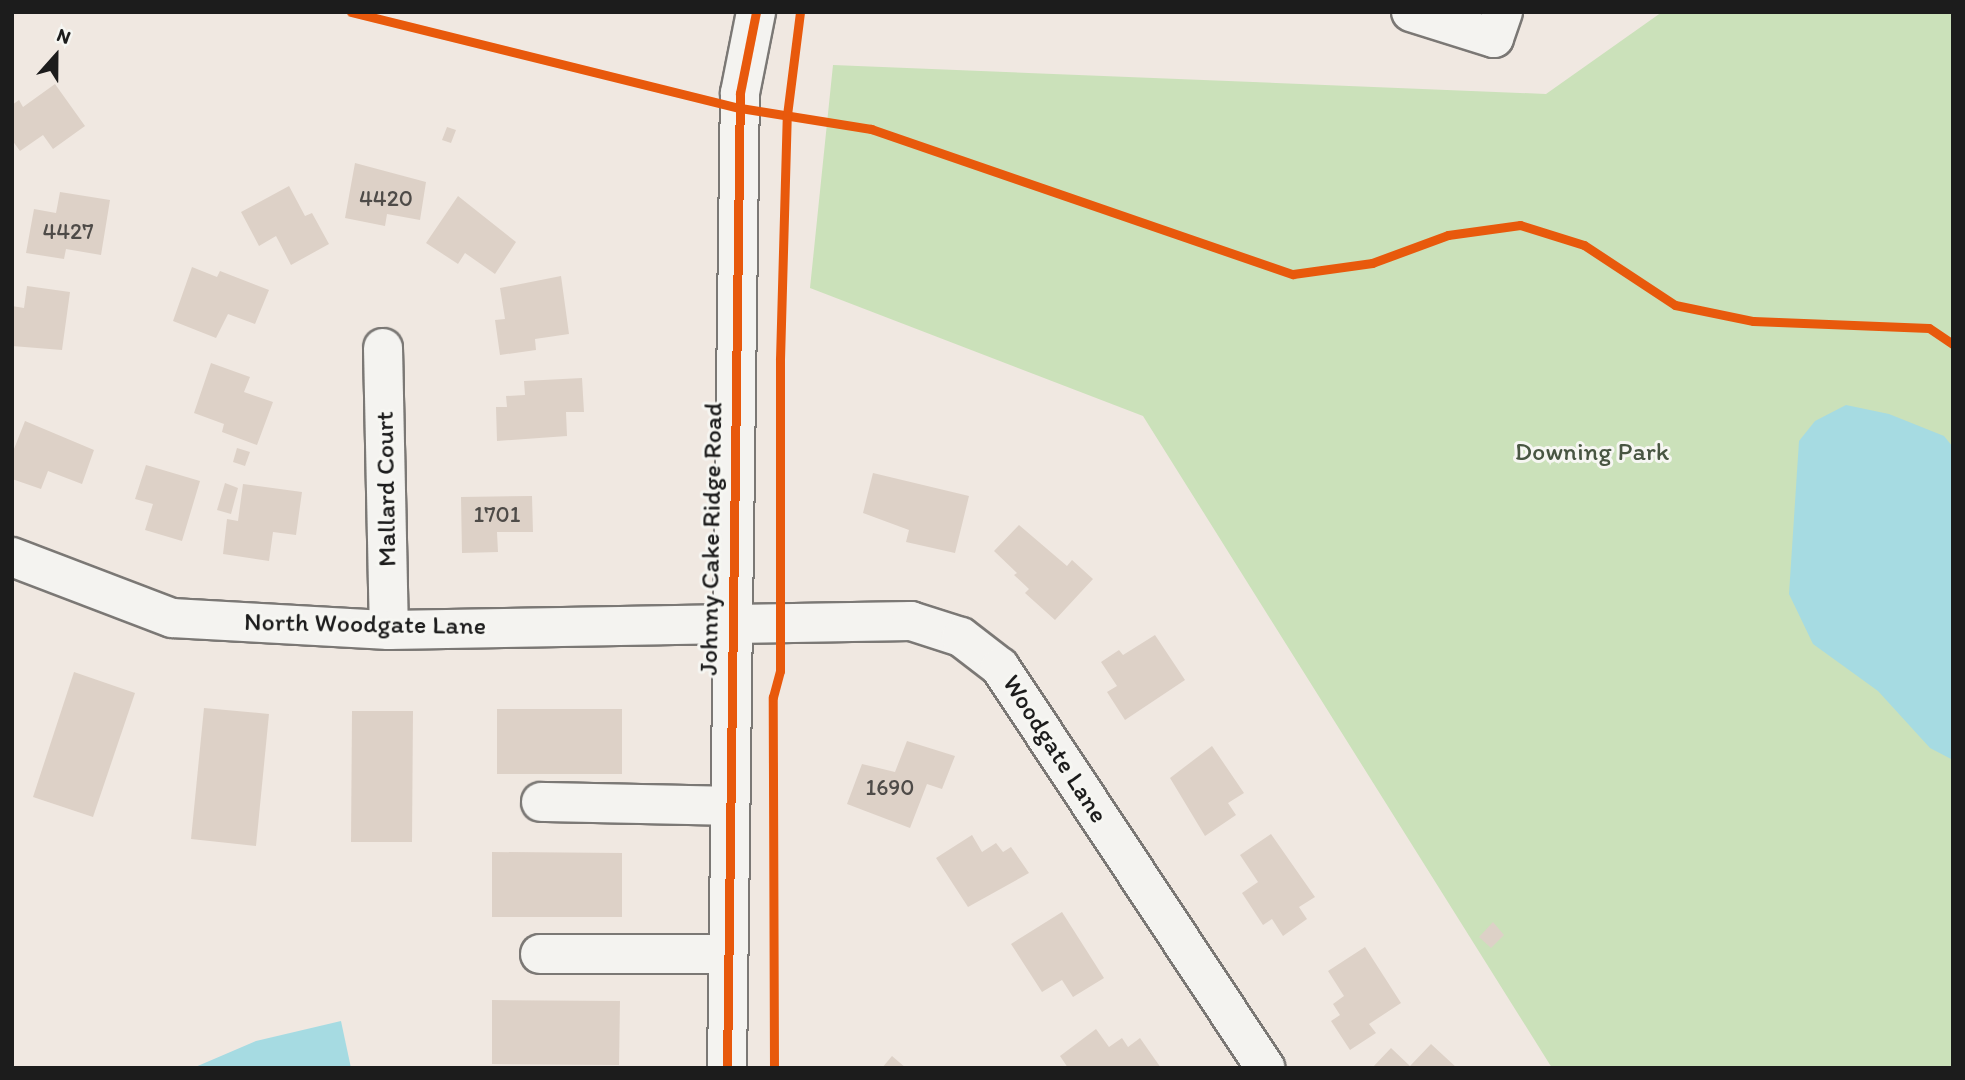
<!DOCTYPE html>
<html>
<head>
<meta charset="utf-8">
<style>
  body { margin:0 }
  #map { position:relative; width:1965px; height:1080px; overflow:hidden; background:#f0e8e1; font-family:Itim,sans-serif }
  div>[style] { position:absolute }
  .green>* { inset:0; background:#cbe1ba }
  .water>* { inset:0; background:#a6dbe2 }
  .building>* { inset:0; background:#ddd1c7 }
  .roads { filter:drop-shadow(2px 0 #7b7875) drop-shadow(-2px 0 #7b7875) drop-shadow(0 2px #7b7875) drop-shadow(0 -2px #7b7875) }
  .minor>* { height:38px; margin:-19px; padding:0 19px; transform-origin:19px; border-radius:19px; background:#f4f3f0 }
  .cycleway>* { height:9px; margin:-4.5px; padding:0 4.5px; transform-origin:4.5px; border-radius:4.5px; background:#e8590c }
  span { translate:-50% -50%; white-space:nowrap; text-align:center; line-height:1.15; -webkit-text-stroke:6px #f6f6f2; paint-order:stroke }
  .number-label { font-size:23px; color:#4e4b48 }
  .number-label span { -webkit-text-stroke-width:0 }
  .park-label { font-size:26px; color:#485542 }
  .street-label { font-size:26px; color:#1c1c1c }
  .frame { position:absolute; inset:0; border:14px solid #1c1c1c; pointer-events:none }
  .north { position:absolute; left:21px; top:21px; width:70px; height:70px; -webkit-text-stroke:5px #f6f6f2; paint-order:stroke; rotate:21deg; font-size:19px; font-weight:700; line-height:28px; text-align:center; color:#1c1c1c }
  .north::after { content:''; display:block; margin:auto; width:24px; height:32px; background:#1c1c1c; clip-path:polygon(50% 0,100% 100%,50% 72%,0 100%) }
</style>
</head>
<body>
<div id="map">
  <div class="green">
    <div style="clip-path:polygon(1662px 12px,1953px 12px,1953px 1068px,1552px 1068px,1143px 416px,810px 288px,833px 65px,1546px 94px)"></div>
  </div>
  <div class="water">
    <div style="clip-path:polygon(1846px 405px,1889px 414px,1944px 436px,1953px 447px,1953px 760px,1930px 748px,1878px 691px,1813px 644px,1789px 594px,1799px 441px,1815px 421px)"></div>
    <div style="clip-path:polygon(341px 1021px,351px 1068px,193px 1068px,256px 1041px)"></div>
  </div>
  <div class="building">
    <div style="clip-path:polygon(55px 84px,85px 126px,53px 149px,43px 135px,20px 151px,12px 140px,12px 105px,19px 100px,23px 107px)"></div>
    <div style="clip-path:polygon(447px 127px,456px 130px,451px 143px,442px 140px)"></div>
    <div style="clip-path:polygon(355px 163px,426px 182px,420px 220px,387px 214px,385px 226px,345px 218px)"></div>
    <div style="clip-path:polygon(289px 186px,305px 216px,312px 213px,329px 244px,291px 265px,276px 236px,259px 246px,241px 212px)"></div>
    <div style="clip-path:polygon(60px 192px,110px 200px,101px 255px,66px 249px,64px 259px,26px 253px,34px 209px,56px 213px)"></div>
    <div style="clip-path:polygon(458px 196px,516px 242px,495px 274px,465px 253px,458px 264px,426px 243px)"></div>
    <div style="clip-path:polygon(192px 267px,217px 277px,220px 271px,269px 290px,255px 324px,228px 314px,216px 338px,173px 321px)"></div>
    <div style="clip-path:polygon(561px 276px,569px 334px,535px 339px,536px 350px,500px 355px,495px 320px,505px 319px,500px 288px)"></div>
    <div style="clip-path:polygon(27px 286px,70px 292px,62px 350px,12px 346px,12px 306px,24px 308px)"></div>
    <div style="clip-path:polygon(211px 363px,250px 377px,244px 392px,273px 402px,257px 445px,222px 432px,224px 424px,194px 413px)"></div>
    <div style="clip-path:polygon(582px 378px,584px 412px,566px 412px,567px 436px,497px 441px,496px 407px,507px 407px,506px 396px,525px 395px,524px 381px)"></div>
    <div style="clip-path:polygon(25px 421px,94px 450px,82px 484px,48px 471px,41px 489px,12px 479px,12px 454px)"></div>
    <div style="clip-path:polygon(237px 448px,250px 452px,245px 466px,233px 462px)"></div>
    <div style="clip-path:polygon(146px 465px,200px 481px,182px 541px,145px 530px,153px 504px,135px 499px)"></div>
    <div style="clip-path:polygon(873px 473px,969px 496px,955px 553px,906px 542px,909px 530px,863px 513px)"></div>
    <div style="clip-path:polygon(225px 483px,238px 488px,231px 514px,217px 510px)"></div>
    <div style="clip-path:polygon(243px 484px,302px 492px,296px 535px,273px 532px,269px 561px,223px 554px,227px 519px,238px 521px)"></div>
    <div style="clip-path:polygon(532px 496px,533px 532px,497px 532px,498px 552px,462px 553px,461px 497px)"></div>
    <div style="clip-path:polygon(1019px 525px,1067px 566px,1072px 560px,1093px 579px,1055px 620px,1025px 593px,1029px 589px,1014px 575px,1017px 573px,994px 551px)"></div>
    <div style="clip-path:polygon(1155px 635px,1185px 680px,1125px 720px,1107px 692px,1117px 686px,1101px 662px,1119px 650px,1123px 655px)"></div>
    <div style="clip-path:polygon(74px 672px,135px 693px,93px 817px,33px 797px)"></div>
    <div style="clip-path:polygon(204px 708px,269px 714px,256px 846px,191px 839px)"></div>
    <div style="clip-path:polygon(497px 709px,622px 709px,622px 774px,497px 774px)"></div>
    <div style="clip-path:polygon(352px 711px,413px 711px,412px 842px,351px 842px)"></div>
    <div style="clip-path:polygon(907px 741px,955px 756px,942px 789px,927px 784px,910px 828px,847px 804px,862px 764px,895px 772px)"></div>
    <div style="clip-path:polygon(1212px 746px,1244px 793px,1228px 803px,1236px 815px,1205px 836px,1170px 778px)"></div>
    <div style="clip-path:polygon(1271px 834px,1315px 897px,1299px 907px,1307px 919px,1283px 936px,1272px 919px,1263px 925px,1242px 893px,1258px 882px,1240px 855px)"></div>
    <div style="clip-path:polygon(972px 835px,982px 852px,996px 843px,1003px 852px,1011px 847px,1029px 873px,968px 907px,936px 858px)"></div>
    <div style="clip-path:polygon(492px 852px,622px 853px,622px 917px,492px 917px)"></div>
    <div style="clip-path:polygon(1062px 912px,1104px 978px,1073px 997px,1062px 980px,1042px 992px,1011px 944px)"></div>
    <div style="clip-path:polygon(1493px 922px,1504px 935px,1491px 948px,1479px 937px)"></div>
    <div style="clip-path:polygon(1365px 947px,1401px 1003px,1369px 1024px,1376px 1033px,1350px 1050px,1331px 1021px,1340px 1015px,1333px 1004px,1344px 996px,1328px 971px)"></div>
    <div style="clip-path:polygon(492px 1000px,620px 1001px,619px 1065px,492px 1064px)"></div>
    <div style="clip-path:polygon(1096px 1029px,1109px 1047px,1122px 1038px,1128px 1047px,1140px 1038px,1161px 1068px,1068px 1068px,1060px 1056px)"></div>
    <div style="clip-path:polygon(1431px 1044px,1457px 1068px,1372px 1068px,1391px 1048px,1410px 1066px)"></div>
    <div style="clip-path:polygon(892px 1056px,906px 1068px,882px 1068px)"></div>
  </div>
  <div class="roads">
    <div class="minor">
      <div style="left:1411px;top:12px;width:87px;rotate:17.4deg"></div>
      <div style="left:1494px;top:38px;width:28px;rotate:-71deg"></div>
      <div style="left:383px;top:348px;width:282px;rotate:88.8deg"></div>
      <div style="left:12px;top:557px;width:171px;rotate:20.9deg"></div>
      <div style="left:172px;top:618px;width:217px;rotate:3.2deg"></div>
      <div style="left:389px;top:630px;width:522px;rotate:-0.99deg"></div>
      <div style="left:911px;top:621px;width:52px;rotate:17.7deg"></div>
      <div style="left:961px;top:637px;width:49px;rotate:37.6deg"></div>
      <div style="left:1000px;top:667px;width:481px;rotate:56.5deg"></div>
      <div style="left:541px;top:802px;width:188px;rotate:1.2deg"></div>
      <div style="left:540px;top:954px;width:188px"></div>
      <div style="left:727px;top:1068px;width:975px;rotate:-89.24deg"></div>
      <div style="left:740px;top:93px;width:83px;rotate:-78.8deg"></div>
    </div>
  </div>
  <div class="cycleway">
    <div style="left:351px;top:12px;width:401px;rotate:13.9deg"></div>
    <div style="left:740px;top:108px;width:133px;rotate:9.1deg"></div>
    <div style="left:871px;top:129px;width:446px;rotate:19deg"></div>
    <div style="left:1293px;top:274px;width:80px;rotate:-7.9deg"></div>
    <div style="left:1372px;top:263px;width:81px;rotate:-20.2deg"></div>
    <div style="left:1448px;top:235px;width:73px;rotate:-7.9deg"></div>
    <div style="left:1520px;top:225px;width:67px;rotate:17.4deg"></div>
    <div style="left:1584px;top:245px;width:109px;rotate:33.4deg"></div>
    <div style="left:1675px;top:305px;width:80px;rotate:11.6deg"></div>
    <div style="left:1753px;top:321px;width:176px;rotate:2.3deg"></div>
    <div style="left:1929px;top:328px;width:29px;rotate:34deg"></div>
    <div style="left:727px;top:1068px;width:975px;rotate:-89.24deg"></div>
    <div style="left:740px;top:93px;width:83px;rotate:-78.8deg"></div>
    <div style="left:774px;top:1068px;width:371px;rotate:-90.2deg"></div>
    <div style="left:773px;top:697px;width:27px;rotate:-75deg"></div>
    <div style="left:780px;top:671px;width:312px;rotate:-90deg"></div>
    <div style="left:780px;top:359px;width:244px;rotate:-88.4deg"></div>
    <div style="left:787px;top:115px;width:104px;rotate:-82.8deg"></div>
  </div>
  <div class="number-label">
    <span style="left:386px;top:198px">4420</span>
    <span style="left:68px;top:231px">4427</span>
    <span style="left:497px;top:514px">1701</span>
    <span style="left:890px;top:787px">1690</span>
  </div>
  <div class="park-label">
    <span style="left:1592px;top:452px">Downing Park</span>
  </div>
  <div class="street-label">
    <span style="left:386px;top:489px;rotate:-91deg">Mallard Court</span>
    <span style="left:711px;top:539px;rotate:-89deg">Johnny Cake Ridge Road</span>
    <span style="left:365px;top:624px;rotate:1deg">North Woodgate Lane</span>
    <span style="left:1055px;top:749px;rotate:57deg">Woodgate Lane</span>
  </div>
  <div class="frame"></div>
  <div class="north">N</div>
</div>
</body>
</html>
